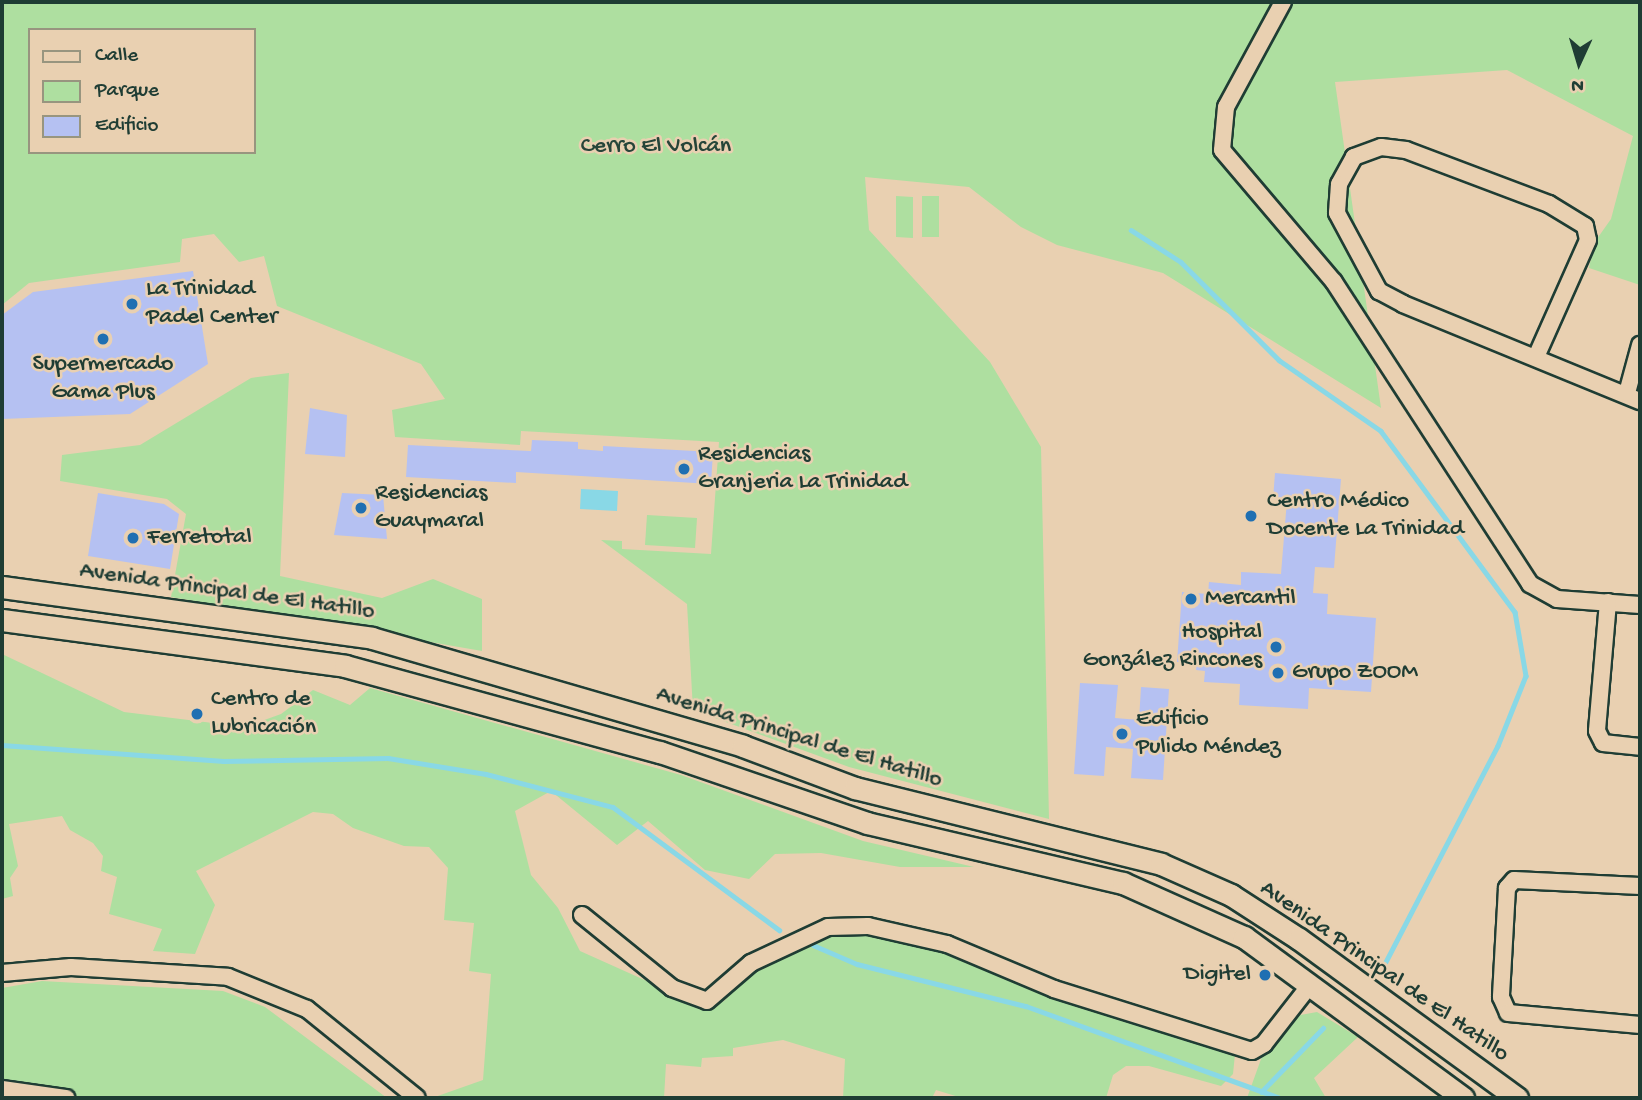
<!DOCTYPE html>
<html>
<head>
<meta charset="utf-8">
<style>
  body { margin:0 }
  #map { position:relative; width:1642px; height:1100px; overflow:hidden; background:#e9d0b1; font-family:"Gochi Hand",sans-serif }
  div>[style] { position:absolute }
  .green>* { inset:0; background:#aedfa0 }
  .water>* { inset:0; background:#89d8e6 }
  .stream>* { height:4.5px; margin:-2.25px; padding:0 2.25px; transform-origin:2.25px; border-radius:2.25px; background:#89d8e6 }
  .building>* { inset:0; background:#b5c1f2 }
  .roads { filter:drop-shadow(2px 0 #1f3d34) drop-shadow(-2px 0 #1f3d34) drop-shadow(0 2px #1f3d34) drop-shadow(0 -2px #1f3d34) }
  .street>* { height:16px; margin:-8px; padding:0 8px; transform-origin:8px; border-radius:8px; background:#e9d0b1 }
  .secondary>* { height:21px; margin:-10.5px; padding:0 10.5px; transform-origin:10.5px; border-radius:10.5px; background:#e9d0b1 }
  .dots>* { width:19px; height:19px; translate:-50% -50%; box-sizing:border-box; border:4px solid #e9d0b1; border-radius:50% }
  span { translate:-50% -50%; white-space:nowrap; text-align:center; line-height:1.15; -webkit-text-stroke:5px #e9d0b1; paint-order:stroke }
  .park-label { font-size:24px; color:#264539 }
  .poi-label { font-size:24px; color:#1f3d34 }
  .left { translate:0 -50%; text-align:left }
  .right { translate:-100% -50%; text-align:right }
  .street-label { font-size:24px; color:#1f3d34 }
  .frame { position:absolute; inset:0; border:4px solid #1f3d34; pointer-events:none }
  .legend { position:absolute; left:28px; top:28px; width:228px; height:126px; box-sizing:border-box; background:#e9d0b1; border:2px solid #98957f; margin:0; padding:9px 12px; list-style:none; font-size:21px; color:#1f3d34 }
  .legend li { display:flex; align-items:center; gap:14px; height:35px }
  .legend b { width:35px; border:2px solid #98957f }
  .north { position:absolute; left:1544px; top:28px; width:70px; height:70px; -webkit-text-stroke:5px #e9d0b1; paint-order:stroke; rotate:184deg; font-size:19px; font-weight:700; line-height:28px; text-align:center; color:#1f3d34 }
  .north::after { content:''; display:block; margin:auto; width:24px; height:32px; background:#1f3d34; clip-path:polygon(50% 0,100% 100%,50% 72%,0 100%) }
</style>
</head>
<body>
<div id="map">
  <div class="green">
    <div style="clip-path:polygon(evenodd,2px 2px,1640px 2px,1640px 285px,1589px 268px,1594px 243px,1611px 219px,1633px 136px,1507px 70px,1335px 82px,1381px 408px,1163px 273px,1057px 245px,1021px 227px,969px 187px,865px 177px,869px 230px,990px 362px,1041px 447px,1049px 819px,849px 767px,693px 710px,687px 604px,601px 540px,622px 541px,622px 549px,711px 554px,719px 442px,521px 431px,520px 445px,395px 437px,392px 410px,445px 399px,421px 364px,277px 306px,264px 256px,239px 262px,214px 234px,182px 239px,180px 262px,29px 283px,2px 305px,2px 2px,30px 30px,254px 30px,254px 152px,30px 152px,30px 30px)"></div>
    <div style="clip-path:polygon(896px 196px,913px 197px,913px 238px,896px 237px)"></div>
    <div style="clip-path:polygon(922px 196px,939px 196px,939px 237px,922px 237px)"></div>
    <div style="clip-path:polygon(289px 373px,280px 576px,382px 598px,433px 579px,482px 599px,482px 651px,171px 597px,186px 514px,167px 499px,60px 481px,62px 455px,140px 445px,251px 378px)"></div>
    <div style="clip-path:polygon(647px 515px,697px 518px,695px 548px,645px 545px)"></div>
    <div style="clip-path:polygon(2px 654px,124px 712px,245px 727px,281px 714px,313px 690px,350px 705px,370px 688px,681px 775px,863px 841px,974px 867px,900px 867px,821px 853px,775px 854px,749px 879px,705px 870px,648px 821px,617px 845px,551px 791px,515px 811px,531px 875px,558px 908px,580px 951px,707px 1008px,724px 1001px,755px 968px,831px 933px,873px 931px,938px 947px,1235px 1054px,1233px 1074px,1221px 1086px,1149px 1066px,1126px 1066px,1113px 1075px,1106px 1098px,962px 1098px,936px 1090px,932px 1098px,843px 1098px,845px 1059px,783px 1040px,733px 1048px,733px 1056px,702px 1058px,701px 1067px,666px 1064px,664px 1098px,432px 1098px,483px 1080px,491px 974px,469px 971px,474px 923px,444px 920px,448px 868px,429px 847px,404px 846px,353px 828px,333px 814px,313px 812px,196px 871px,215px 905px,195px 954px,153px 951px,162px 929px,109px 914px,117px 877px,101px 871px,103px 856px,93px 843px,70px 830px,62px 816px,9px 824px,18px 866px,10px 878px,13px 896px,2px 899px)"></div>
    <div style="clip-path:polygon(42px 981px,223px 991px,265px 1007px,387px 1098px,2px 1098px,2px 988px)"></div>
    <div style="clip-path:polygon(1317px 1012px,1358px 1037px,1314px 1078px,1326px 1098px,1247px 1098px,1265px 1048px,1295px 1016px)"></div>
  </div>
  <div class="water">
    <div style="clip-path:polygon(581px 489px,618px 491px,617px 511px,580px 509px)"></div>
  </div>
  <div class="stream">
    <div style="left:1131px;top:230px;width:59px;rotate:32.6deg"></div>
    <div style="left:1181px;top:262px;width:139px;rotate:45deg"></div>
    <div style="left:1279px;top:360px;width:124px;rotate:34.8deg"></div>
    <div style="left:1381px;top:431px;width:225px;rotate:53.5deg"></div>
    <div style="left:1515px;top:612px;width:65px;rotate:80.2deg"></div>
    <div style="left:1526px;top:676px;width:75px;rotate:111.8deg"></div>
    <div style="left:1498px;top:746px;width:243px;rotate:117.4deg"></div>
    <div style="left:2px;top:745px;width:222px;rotate:4.1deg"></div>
    <div style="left:223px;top:761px;width:165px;rotate:-1deg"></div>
    <div style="left:388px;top:758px;width:99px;rotate:9.3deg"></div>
    <div style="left:486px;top:774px;width:131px;rotate:14.6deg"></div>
    <div style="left:613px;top:807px;width:207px;rotate:36.5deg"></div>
    <div style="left:813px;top:945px;width:48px;rotate:23.4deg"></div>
    <div style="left:857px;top:964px;width:174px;rotate:14deg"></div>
    <div style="left:1026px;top:1006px;width:270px;rotate:19.9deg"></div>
    <div style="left:1261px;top:1092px;width:89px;rotate:-45.9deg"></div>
  </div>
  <div class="building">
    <div style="clip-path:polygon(193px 271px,208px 364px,130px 414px,2px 419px,2px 315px,33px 292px)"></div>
    <div style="clip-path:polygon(310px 408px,347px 415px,345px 457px,305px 454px)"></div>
    <div style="clip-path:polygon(532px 440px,578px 442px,578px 449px,603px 451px,603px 446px,713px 452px,711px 484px,516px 472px,516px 483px,406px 477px,408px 445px,531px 451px)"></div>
    <div style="clip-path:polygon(1275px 473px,1341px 479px,1334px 568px,1315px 567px,1313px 593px,1328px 594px,1327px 614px,1376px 618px,1371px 692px,1309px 688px,1308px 709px,1239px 705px,1240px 684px,1204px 682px,1205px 671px,1196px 670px,1197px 663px,1177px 662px,1182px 592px,1208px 594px,1209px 582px,1241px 585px,1241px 572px,1281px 574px,1287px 500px,1273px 499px)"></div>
    <div style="clip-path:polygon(98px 493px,164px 504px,179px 514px,170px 569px,88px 556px)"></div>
    <div style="clip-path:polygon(342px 493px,383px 495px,387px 539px,334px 535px)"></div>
    <div style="clip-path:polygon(1080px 683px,1118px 685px,1115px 718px,1139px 720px,1141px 687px,1169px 689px,1163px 780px,1131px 778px,1133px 749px,1106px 747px,1104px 776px,1074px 774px)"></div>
  </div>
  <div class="roads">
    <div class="street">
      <div style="left:1283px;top:2px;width:119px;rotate:118.5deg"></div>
      <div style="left:1226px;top:107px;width:43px;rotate:95.3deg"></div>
      <div style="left:1222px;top:150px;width:173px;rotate:49.7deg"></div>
      <div style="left:1334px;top:282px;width:360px;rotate:57deg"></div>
      <div style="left:1530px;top:584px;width:31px;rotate:29deg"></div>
      <div style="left:1557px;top:599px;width:83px;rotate:4.1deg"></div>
      <div style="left:1536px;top:357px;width:128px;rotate:-66deg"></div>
      <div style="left:1588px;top:240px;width:14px;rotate:-102deg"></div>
      <div style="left:1585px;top:226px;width:42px;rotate:-148.6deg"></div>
      <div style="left:1549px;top:204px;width:153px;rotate:-159.3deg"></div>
      <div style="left:1406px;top:150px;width:25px;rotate:-173deg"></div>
      <div style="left:1381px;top:147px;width:29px;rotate:160deg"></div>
      <div style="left:1354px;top:157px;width:31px;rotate:119deg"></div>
      <div style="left:1339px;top:184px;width:29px;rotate:94deg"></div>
      <div style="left:1337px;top:213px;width:89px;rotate:61.7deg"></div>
      <div style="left:1379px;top:291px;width:27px;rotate:28deg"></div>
      <div style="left:1403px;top:304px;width:256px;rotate:22.3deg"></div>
      <div style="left:1627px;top:393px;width:50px;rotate:-74.8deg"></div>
      <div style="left:1608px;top:602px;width:129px;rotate:94.9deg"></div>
      <div style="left:1597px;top:731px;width:13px;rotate:63deg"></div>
      <div style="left:1603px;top:743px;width:37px;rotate:6deg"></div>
      <div style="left:1640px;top:886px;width:126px;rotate:-177.3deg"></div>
      <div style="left:1514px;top:880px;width:11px;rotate:131deg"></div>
      <div style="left:1507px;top:888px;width:109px;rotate:93.2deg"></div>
      <div style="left:1501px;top:997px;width:17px;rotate:66deg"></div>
      <div style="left:1508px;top:1013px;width:133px;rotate:5.2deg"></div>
      <div style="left:582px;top:915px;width:116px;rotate:39deg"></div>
      <div style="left:672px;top:988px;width:37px;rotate:20deg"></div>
      <div style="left:707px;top:1001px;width:58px;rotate:-40.8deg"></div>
      <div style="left:751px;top:963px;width:85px;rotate:-25.1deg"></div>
      <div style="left:828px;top:927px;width:40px;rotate:-1.4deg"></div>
      <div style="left:868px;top:926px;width:81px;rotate:12.8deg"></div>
      <div style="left:947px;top:944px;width:116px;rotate:22.8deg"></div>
      <div style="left:1054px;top:989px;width:207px;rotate:17.4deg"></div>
      <div style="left:1252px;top:1051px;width:14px;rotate:-30deg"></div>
      <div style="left:1264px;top:1044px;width:75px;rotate:-52.1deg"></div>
      <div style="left:2px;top:973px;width:69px;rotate:-5deg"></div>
      <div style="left:71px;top:967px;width:157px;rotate:3.6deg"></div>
      <div style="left:228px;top:977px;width:85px;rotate:22.1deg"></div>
      <div style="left:307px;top:1009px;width:141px;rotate:39deg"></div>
      <div style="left:2px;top:1089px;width:65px;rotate:8deg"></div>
    </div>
    <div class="secondary">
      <div style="left:2px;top:587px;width:373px;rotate:7.8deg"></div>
      <div style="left:372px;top:638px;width:386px;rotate:16.2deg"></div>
      <div style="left:743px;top:746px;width:120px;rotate:20.6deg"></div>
      <div style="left:855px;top:788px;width:315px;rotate:13.9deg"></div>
      <div style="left:1161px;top:864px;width:77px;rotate:23.9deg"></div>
      <div style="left:1231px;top:895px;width:81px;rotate:32.9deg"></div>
      <div style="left:1299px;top:939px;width:270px;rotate:36.1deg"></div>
      <div style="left:2px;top:620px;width:346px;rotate:7.6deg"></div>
      <div style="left:345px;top:666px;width:327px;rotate:15.3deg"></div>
      <div style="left:660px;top:752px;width:219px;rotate:18.9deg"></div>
      <div style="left:867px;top:823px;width:263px;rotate:13.2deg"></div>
      <div style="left:1123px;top:883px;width:133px;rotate:24.1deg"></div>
      <div style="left:1244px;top:937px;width:272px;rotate:36.3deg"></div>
    </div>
  </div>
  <div class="dots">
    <div style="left:132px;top:304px;background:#1f6fb2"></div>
    <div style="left:103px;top:339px;background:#1f6fb2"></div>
    <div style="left:684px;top:469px;background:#1f6fb2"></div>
    <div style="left:361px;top:508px;background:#1f6fb2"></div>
    <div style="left:1251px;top:516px;background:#1f6fb2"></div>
    <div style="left:133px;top:538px;background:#1f6fb2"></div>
    <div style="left:1191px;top:599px;background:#1f6fb2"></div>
    <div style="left:1276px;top:647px;background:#1f6fb2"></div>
    <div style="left:1278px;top:673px;background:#1f6fb2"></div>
    <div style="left:197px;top:714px;background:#1f6fb2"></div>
    <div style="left:1122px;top:734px;background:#1f6fb2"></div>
    <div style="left:1265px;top:975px;background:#1f6fb2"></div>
  </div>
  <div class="park-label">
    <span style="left:656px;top:147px">Cerro El Volcán</span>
  </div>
  <div class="poi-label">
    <span class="left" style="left:146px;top:304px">La Trinidad<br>Padel Center</span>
    <span style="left:103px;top:379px">Supermercado<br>Gama Plus</span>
    <span class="left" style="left:698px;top:469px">Residencias<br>Granjeria La Trinidad</span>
    <span class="left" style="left:375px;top:508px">Residencias<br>Guaymaral</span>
    <span class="left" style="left:1267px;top:516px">Centro Médico<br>Docente La Trinidad</span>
    <span class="left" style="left:147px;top:538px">Ferretotal</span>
    <span class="left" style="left:1205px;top:599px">Mercantil</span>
    <span class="right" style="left:1262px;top:647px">Hospital<br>González Rincones</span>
    <span class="left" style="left:1292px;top:673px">Grupo ZOOM</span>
    <span class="left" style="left:211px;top:714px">Centro de<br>Lubricación</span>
    <span class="left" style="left:1136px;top:734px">Edificio<br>Pulido Méndez</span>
    <span class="right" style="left:1251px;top:975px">Digitel</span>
  </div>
  <div class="street-label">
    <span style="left:227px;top:592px;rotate:8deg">Avenida Principal de El Hatillo</span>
    <span style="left:799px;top:738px;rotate:17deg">Avenida Principal de El Hatillo</span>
    <span style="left:1384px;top:972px;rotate:35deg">Avenida Principal de El Hatillo</span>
  </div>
  <div class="frame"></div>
  <ul class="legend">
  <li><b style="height:9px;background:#e9d0b1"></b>Calle</li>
  <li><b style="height:19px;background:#aedfa0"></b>Parque</li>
  <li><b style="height:19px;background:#b5c1f2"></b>Edificio</li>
  </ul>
  <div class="north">N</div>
</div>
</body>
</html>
